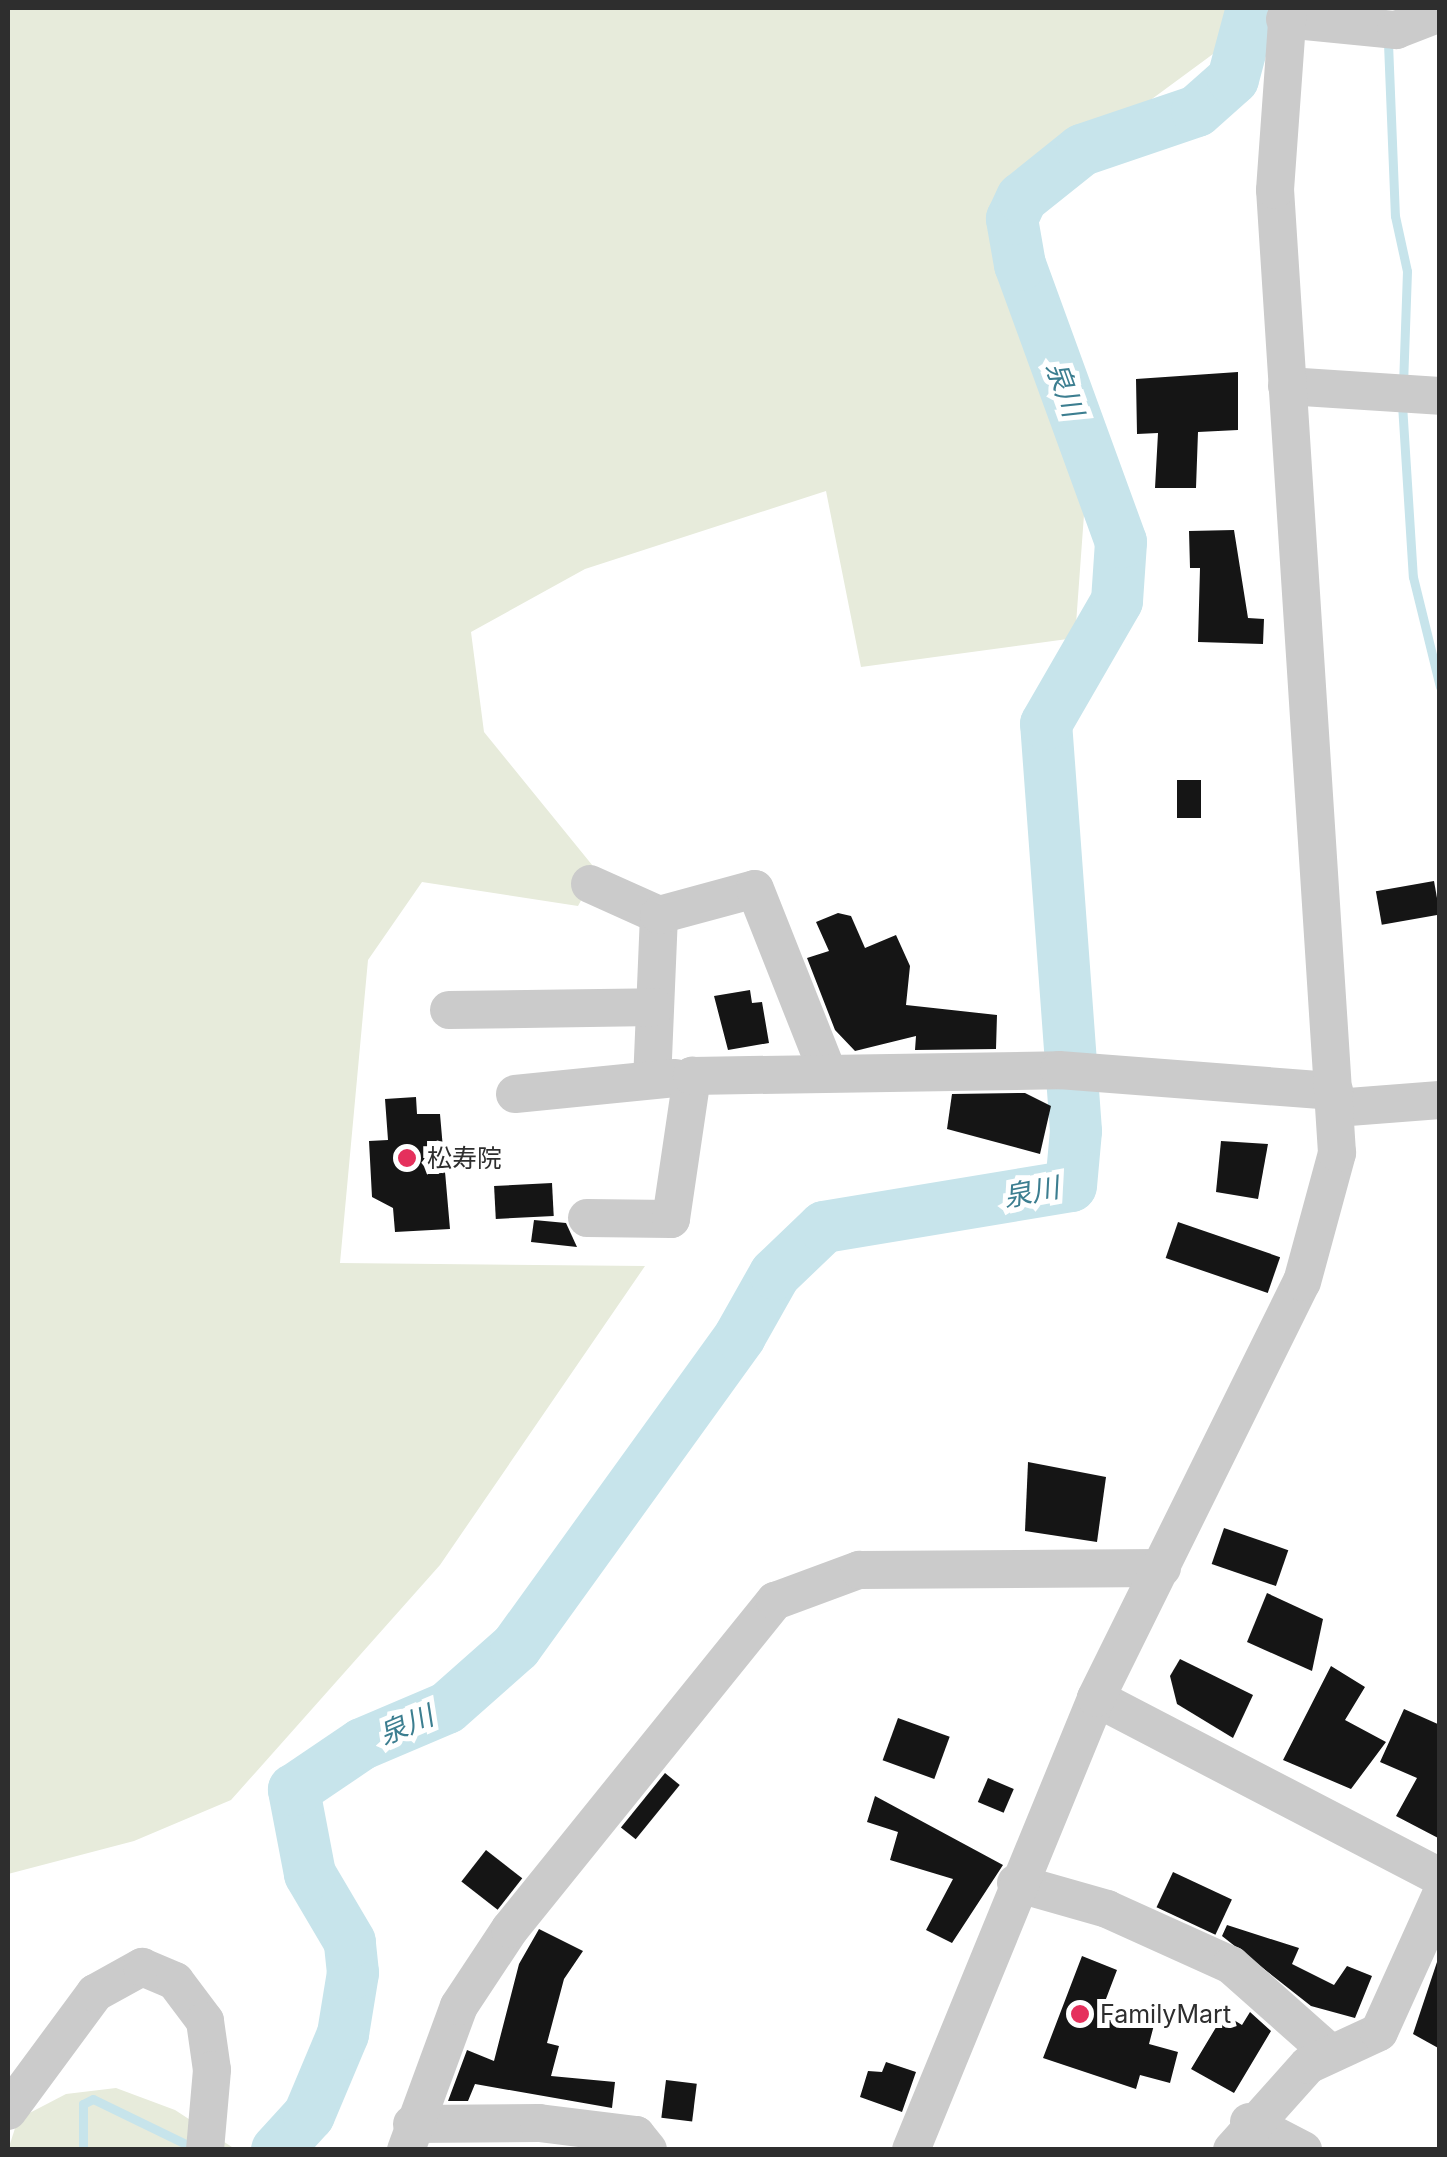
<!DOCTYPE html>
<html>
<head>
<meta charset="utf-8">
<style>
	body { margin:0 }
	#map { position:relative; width:1447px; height:2157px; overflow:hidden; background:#fff; font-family:Inter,"Noto Sans JP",sans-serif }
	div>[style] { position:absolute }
	.green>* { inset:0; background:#e7ebdb }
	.stream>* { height:9px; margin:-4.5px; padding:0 4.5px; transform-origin:4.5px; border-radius:4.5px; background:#c7e4eb }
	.river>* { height:52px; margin:-26px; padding:0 26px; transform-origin:26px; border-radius:26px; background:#c7e4eb }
	.building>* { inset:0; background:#151515; transform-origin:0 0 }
	.minor>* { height:38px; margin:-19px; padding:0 19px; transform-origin:19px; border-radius:19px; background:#cbcbcb }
	.dots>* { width:28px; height:28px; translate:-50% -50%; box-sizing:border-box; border:5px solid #fff; border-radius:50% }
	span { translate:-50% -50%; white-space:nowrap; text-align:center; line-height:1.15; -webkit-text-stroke:10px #fff; paint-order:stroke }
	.poi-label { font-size:25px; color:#2e2e2e }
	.left { translate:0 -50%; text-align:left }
	.water-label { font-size:28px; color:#3c7e90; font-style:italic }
	.frame { position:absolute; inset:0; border:10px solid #2e2e2e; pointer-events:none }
</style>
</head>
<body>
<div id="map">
	<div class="green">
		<div style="clip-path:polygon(8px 8px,1248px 8px,1247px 29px,1005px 207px,1085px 501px,1075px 638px,861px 667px,826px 491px,585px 569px,471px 632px,484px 732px,597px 871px,578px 906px,422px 882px,368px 960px,340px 1263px,645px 1266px,440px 1565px,231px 1800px,134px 1841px,8px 1874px)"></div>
		<div style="clip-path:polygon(116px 2088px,175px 2110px,235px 2149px,8px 2150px,18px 2119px,66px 2094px)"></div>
	</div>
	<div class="stream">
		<div style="left:1245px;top:37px;width:33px;rotate:2deg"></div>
		<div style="left:1388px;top:43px;width:173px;rotate:87.7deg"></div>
		<div style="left:1395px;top:216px;width:56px;rotate:77.7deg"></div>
		<div style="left:1407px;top:271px;width:113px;rotate:92deg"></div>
		<div style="left:1402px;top:404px;width:173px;rotate:86.4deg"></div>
		<div style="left:1413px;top:577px;width:113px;rotate:76.2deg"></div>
		<div style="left:83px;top:2150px;width:46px;rotate:-90deg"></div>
		<div style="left:83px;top:2104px;width:11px;rotate:-27deg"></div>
		<div style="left:93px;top:2099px;width:114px;rotate:25.9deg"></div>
	</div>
	<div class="river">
		<div style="left:277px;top:2150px;width:47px;rotate:-47.6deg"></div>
		<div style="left:309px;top:2115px;width:88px;rotate:-67.2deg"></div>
		<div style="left:343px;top:2034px;width:62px;rotate:-80.7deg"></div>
		<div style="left:353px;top:1973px;width:31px;rotate:-96deg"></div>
		<div style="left:350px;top:1942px;width:79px;rotate:-120.5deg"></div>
		<div style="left:310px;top:1874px;width:86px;rotate:-100.8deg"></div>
		<div style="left:294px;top:1790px;width:82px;rotate:-34.1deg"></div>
		<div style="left:362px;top:1744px;width:92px;rotate:-23deg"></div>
		<div style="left:447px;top:1708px;width:92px;rotate:-41.5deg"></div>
		<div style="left:516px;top:1647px;width:383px;rotate:-54.2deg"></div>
		<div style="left:740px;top:1336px;width:71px;rotate:-60.6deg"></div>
		<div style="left:775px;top:1274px;width:68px;rotate:-43.8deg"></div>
		<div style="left:824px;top:1227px;width:250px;rotate:-9.4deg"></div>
		<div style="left:1071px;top:1186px;width:55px;rotate:-84.8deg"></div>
		<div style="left:1076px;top:1131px;width:408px;rotate:-94.2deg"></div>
		<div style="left:1046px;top:724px;width:142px;rotate:-60deg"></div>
		<div style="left:1117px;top:601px;width:59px;rotate:-86.1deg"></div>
		<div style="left:1121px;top:542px;width:295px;rotate:-110deg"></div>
		<div style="left:1020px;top:265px;width:47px;rotate:-99.9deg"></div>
		<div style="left:1012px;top:219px;width:23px;rotate:-65deg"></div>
		<div style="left:1022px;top:198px;width:77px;rotate:-38.7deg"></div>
		<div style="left:1082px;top:150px;width:121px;rotate:-18.7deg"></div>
		<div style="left:1197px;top:111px;width:48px;rotate:-41.6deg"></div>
		<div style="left:1233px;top:79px;width:73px;rotate:-75deg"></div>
	</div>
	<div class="building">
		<div style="clip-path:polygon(1238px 372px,1238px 430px,1198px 432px,1196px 488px,1155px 488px,1158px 433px,1137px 434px,1136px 379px)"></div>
		<div style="clip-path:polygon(1234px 530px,1248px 618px,1264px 619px,1263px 644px,1198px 642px,1200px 568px,1190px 568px,1189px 531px)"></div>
		<div style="left:1177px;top:780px;width:24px;height:38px"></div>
		<div style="left:1434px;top:881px;width:34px;height:59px;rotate:80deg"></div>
		<div style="clip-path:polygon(838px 913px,851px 916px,865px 948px,896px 935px,910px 966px,906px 1005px,997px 1015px,996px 1049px,915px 1050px,916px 1036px,855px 1051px,835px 1030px,807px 958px,829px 951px,816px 922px)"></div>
		<div style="clip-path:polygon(750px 990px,752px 1003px,762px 1002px,769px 1043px,728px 1050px,714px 996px)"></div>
		<div style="clip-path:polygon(1025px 1093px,1051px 1106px,1040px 1154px,947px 1129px,952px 1094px)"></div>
		<div style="clip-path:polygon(416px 1097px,417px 1114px,440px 1114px,450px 1229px,395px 1232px,393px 1208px,372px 1197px,369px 1141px,388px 1140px,385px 1099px)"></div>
		<div style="clip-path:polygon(1221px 1141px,1268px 1144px,1258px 1199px,1216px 1192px)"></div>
		<div style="left:552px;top:1183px;width:33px;height:58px;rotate:87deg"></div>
		<div style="clip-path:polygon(534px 1220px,566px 1223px,577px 1247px,531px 1242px)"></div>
		<div style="left:1178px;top:1222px;width:108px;height:38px;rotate:19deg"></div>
		<div style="clip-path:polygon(1028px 1462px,1106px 1477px,1097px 1542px,1025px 1531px)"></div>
		<div style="left:1224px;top:1528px;width:68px;height:38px;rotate:19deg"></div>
		<div style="clip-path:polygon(1267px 1593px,1323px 1619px,1312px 1671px,1247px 1642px)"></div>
		<div style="clip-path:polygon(1180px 1659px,1253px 1695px,1233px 1738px,1177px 1704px,1170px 1676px)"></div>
		<div style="clip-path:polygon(1331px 1666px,1365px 1687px,1345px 1720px,1386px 1742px,1351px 1789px,1283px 1760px)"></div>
		<div style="clip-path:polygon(1404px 1709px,1440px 1725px,1440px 1839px,1396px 1816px,1417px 1778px,1380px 1762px)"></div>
		<div style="left:898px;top:1718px;width:55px;height:45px;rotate:20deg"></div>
		<div style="left:665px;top:1773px;width:19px;height:70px;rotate:39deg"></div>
		<div style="left:988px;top:1778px;width:28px;height:26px;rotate:23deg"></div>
		<div style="clip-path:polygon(875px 1796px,1003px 1865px,952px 1943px,926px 1930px,953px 1879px,890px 1860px,898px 1832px,867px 1822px)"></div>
		<div style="left:486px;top:1850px;width:46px;height:40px;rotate:38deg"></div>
		<div style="left:1173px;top:1872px;width:65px;height:39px;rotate:25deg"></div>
		<div style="clip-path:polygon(1227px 1925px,1299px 1948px,1292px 1964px,1334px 1985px,1347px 1966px,1372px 1976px,1355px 2018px,1311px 2006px,1222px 1936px)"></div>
		<div style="clip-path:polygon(539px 1929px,583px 1951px,564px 1979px,547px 2043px,559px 2046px,551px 2076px,615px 2082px,612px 2108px,475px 2084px,468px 2101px,448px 2101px,467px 2050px,494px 2061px,519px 1964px)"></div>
		<div style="clip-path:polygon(1440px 1953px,1440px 2049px,1413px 2034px)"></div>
		<div style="clip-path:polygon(1082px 1956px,1117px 1970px,1101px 2012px,1154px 2025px,1149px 2044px,1178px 2052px,1170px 2083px,1140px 2075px,1136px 2089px,1043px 2058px)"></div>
		<div style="clip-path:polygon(1250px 2012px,1271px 2031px,1234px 2093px,1191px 2069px,1224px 2014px,1242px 2025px)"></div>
		<div style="clip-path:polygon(886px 2062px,916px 2072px,902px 2112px,860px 2097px,868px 2071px,882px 2072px)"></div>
		<div style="left:666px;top:2080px;width:31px;height:38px;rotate:7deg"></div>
	</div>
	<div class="minor">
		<div style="left:1285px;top:19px;width:112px;rotate:5.7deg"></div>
		<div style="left:1396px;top:30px;width:47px;rotate:-21.1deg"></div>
		<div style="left:1287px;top:386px;width:153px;rotate:3.7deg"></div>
		<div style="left:590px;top:884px;width:76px;rotate:24.2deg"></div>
		<div style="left:659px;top:915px;width:165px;rotate:92.4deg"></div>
		<div style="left:659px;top:915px;width:99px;rotate:-15.2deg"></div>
		<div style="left:755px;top:889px;width:198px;rotate:68.4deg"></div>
		<div style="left:449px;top:1010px;width:206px;rotate:-0.8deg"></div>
		<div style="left:515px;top:1094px;width:161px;rotate:-5.7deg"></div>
		<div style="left:1336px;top:1108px;width:104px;rotate:-4.4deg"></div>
		<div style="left:587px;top:1218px;width:84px;rotate:0.7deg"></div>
		<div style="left:671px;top:1219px;width:145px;rotate:-81.6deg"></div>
		<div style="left:692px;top:1076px;width:367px;rotate:-0.9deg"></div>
		<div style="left:1059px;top:1070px;width:276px;rotate:4.4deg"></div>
		<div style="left:1096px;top:1698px;width:388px;rotate:27.5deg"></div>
		<div style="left:1016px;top:1883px;width:95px;rotate:15.9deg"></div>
		<div style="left:1107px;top:1909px;width:136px;rotate:24.3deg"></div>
		<div style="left:1231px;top:1965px;width:132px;rotate:41.6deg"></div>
		<div style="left:8px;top:2111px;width:147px;rotate:-53.6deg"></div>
		<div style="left:95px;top:1993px;width:54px;rotate:-29deg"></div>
		<div style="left:142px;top:1967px;width:36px;rotate:23deg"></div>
		<div style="left:175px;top:1981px;width:50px;rotate:53.1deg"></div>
		<div style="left:205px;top:2021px;width:49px;rotate:81.9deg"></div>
		<div style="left:212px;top:2070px;width:80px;rotate:95deg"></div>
		<div style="left:1249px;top:2122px;width:61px;rotate:27.4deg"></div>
		<div style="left:412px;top:2124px;width:127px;rotate:-0.5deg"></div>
		<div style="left:539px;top:2123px;width:98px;rotate:7.1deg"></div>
		<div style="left:636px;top:2135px;width:19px;rotate:51deg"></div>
		<div style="left:406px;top:2150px;width:153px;rotate:-69.8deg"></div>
		<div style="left:459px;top:2006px;width:92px;rotate:-56.5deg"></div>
		<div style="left:510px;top:1929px;width:422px;rotate:-51.1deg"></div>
		<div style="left:775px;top:1601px;width:90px;rotate:-20.3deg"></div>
		<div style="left:859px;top:1570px;width:303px;rotate:-0.4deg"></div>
		<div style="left:911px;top:2150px;width:488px;rotate:-67.7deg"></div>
		<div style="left:1096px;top:1698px;width:464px;rotate:-63.7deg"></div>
		<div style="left:1302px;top:1282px;width:134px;rotate:-74.8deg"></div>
		<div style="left:1337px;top:1153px;width:965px;rotate:-93.68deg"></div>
		<div style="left:1275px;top:190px;width:182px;rotate:-85.9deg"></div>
		<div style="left:1232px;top:2150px;width:114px;rotate:-48.2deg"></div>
		<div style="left:1308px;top:2065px;width:78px;rotate:-24.9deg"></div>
		<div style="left:1379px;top:2032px;width:148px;rotate:-65.7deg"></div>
	</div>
	<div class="dots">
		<div style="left:407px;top:1158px;background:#e5305c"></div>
		<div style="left:1080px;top:2014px;background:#e5305c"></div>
	</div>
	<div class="poi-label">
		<span class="left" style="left:427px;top:1158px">松寿院</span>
		<span class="left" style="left:1100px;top:2014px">FamilyMart</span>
	</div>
	<div class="water-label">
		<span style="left:1065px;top:389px;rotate:70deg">泉川</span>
		<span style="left:1031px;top:1192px;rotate:-11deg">泉川</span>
		<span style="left:406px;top:1725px;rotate:-23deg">泉川</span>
	</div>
	<div class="frame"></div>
</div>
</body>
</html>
